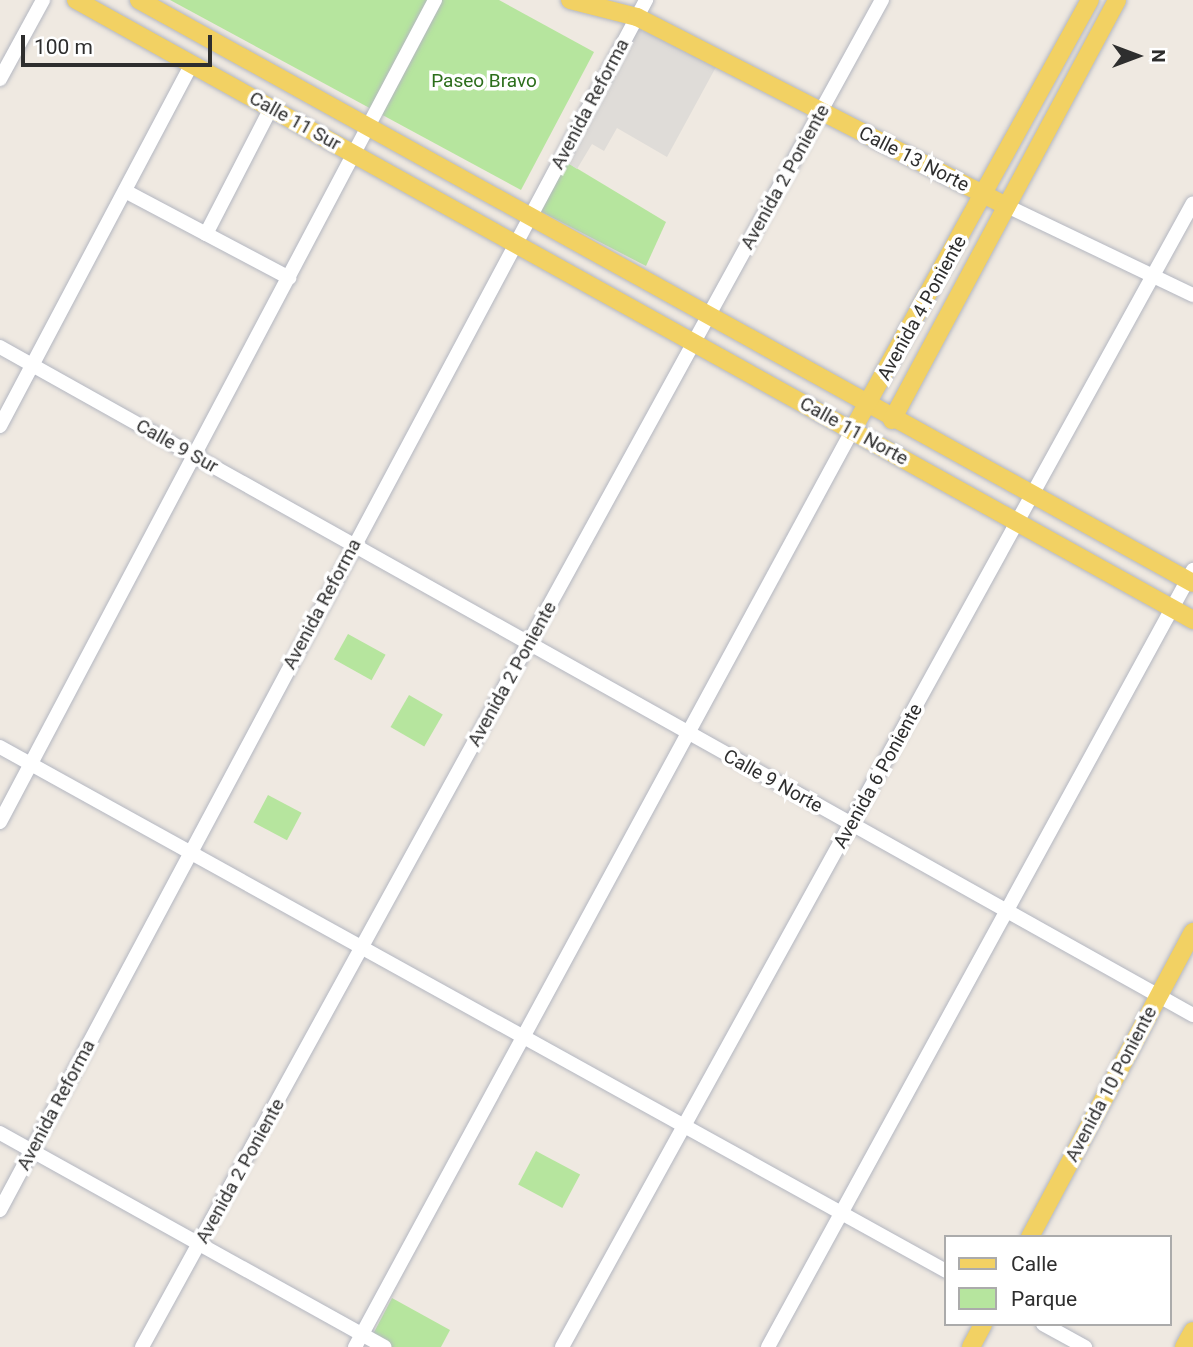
<!DOCTYPE html>
<html>
<head>
<meta charset="utf-8">
<style>
	body { margin:0 }
	#map { position:relative; width:1193px; height:1347px; overflow:hidden; background:#efe9e1; font-family:Roboto,sans-serif }
	div>[style] { position:absolute }
	.green>* { inset:0; background:#b6e59e; transform-origin:0 0 }
	.plaza>* { inset:0; background:#dfdcd8 }
	.roads { filter:drop-shadow(0 0 2px #b4b7c1) drop-shadow(0 0 2px #b4b7c1) }
	.minor>* { height:14px; margin:-7px; padding:0 7px; transform-origin:7px; border-radius:7px; background:#fff }
	.major>* { height:18px; margin:-9px; padding:0 9px; transform-origin:9px; border-radius:9px; background:#f2d163 }
	span { translate:-50% -50%; white-space:nowrap; text-align:center; line-height:1.15; -webkit-text-stroke:7px #fff; paint-order:stroke }
	.park-label { font-size:19px; color:#2c6e1b }
	.street-label { font-size:19px; color:#2e2e2e }
	.legend { position:absolute; left:944px; top:1235px; width:228px; height:91px; box-sizing:border-box; background:#fff; border:2px solid #ababab; margin:0; padding:9px 12px; list-style:none; font-size:21px; color:#2e2e2e }
	.legend li { display:flex; align-items:center; gap:14px; height:35px }
	.legend b { width:35px; border:2px solid #ababab }
	.north { position:absolute; left:1102px; top:21px; width:70px; height:70px; -webkit-text-stroke:5px #fff; paint-order:stroke; rotate:90deg; font-size:19px; font-weight:700; line-height:28px; text-align:center; color:#2e2e2e }
	.north::after { content:''; display:block; margin:auto; width:24px; height:32px; background:#2e2e2e; clip-path:polygon(50% 0,100% 100%,50% 72%,0 100%) }
	.scale { position:absolute; left:21px; top:35px; width:191px; height:32px; box-sizing:border-box; border:4px solid #2e2e2e; border-top:0; padding-left:9px; font-size:21px; line-height:24px; white-space:nowrap; color:#2e2e2e; -webkit-text-stroke:5px #fff; paint-order:stroke }
</style>
</head>
<body>
<div id="map">
	<div class="green">
		<div style="clip-path:polygon(170px 0,499px 0,594px 52px,521px 190px)"></div>
		<div style="clip-path:polygon(563px 160px,666px 222px,646px 266px,536px 209px)"></div>
		<div style="left:348px;top:634px;width:43px;height:29px;rotate:29deg"></div>
		<div style="left:409px;top:695px;width:39px;height:37px;rotate:30deg"></div>
		<div style="left:268px;top:795px;width:38px;height:31px;rotate:28deg"></div>
		<div style="left:536px;top:1151px;width:50px;height:38px;rotate:28deg"></div>
		<div style="clip-path:polygon(392px 1298px,450px 1330px,441px 1347px,389px 1347px,371px 1338px)"></div>
	</div>
	<div class="plaza">
		<div style="clip-path:polygon(637px 24px,716px 67px,667px 157px,617px 128px,604px 151px,592px 144px,577px 169px,563px 160px)"></div>
	</div>
	<div class="roads">
		<div class="minor">
			<div style="left:0;top:79px;width:90px;rotate:-61.4deg"></div>
			<div style="left:125px;top:191px;width:186px;rotate:27.9deg"></div>
			<div style="left:1007px;top:206px;width:206px;rotate:25.6deg"></div>
			<div style="left:206px;top:234px;width:142px;rotate:-62.7deg"></div>
			<div style="left:0;top:347px;width:1367px;rotate:29.25deg"></div>
			<div style="left:0;top:426px;width:410px;rotate:-62.1deg"></div>
			<div style="left:0;top:747px;width:1081px;rotate:28.98deg"></div>
			<div style="left:0;top:822px;width:930px;rotate:-62.11deg"></div>
			<div style="left:0;top:1133px;width:440px;rotate:29.1deg"></div>
			<div style="left:0;top:1210px;width:1372px;rotate:-61.9deg"></div>
			<div style="left:1043px;top:1324px;width:48px;rotate:28.7deg"></div>
			<div style="left:142px;top:1347px;width:1537px;rotate:-61.22deg"></div>
			<div style="left:355px;top:1347px;width:1042px;rotate:-61.52deg"></div>
			<div style="left:562px;top:1347px;width:1306px;rotate:-61.12deg"></div>
			<div style="left:768px;top:1347px;width:886px;rotate:-61.32deg"></div>
		</div>
		<div class="major">
			<div style="left:76px;top:0;width:1278px;rotate:29.03deg"></div>
			<div style="left:139px;top:0;width:1204px;rotate:28.95deg"></div>
			<div style="left:570px;top:0;width:69px;rotate:14.2deg"></div>
			<div style="left:637px;top:17px;width:415px;rotate:27.1deg"></div>
			<div style="left:892px;top:420px;width:476px;rotate:-61.8deg"></div>
			<div style="left:852px;top:431px;width:492px;rotate:-61.1deg"></div>
			<div style="left:1030px;top:1237px;width:346px;rotate:-61.9deg"></div>
			<div style="left:971px;top:1347px;width:26px;rotate:-62deg"></div>
			<div style="left:1184px;top:1347px;width:18px;rotate:-61deg"></div>
		</div>
	</div>
	<div class="park-label">
		<span style="left:484px;top:81px">Paseo Bravo</span>
	</div>
	<div class="street-label">
		<span style="left:590px;top:104px;rotate:-62deg">Avenida Reforma</span>
		<span style="left:295px;top:121px;rotate:29deg">Calle 11 Sur</span>
		<span style="left:914px;top:159px;rotate:27deg">Calle 13 Norte</span>
		<span style="left:785px;top:177px;rotate:-61deg">Avenida 2 Poniente</span>
		<span style="left:922px;top:308px;rotate:-61deg">Avenida 4 Poniente</span>
		<span style="left:854px;top:431px;rotate:29deg">Calle 11 Norte</span>
		<span style="left:177px;top:446px;rotate:29deg">Calle 9 Sur</span>
		<span style="left:322px;top:604px;rotate:-62deg">Avenida Reforma</span>
		<span style="left:512px;top:674px;rotate:-61deg">Avenida 2 Poniente</span>
		<span style="left:878px;top:776px;rotate:-61deg">Avenida 6 Poniente</span>
		<span style="left:773px;top:781px;rotate:29deg">Calle 9 Norte</span>
		<span style="left:1111px;top:1084px;rotate:-62deg">Avenida 10 Poniente</span>
		<span style="left:56px;top:1105px;rotate:-62deg">Avenida Reforma</span>
		<span style="left:240px;top:1171px;rotate:-61deg">Avenida 2 Poniente</span>
	</div>
	<ul class="legend">
	<li><b style="height:9px;background:#f2d163"></b>Calle</li>
	<li><b style="height:19px;background:#b6e59e"></b>Parque</li>
	</ul>
	<div class="north">N</div>
	<div class="scale">100 m</div>
</div>
</body>
</html>
